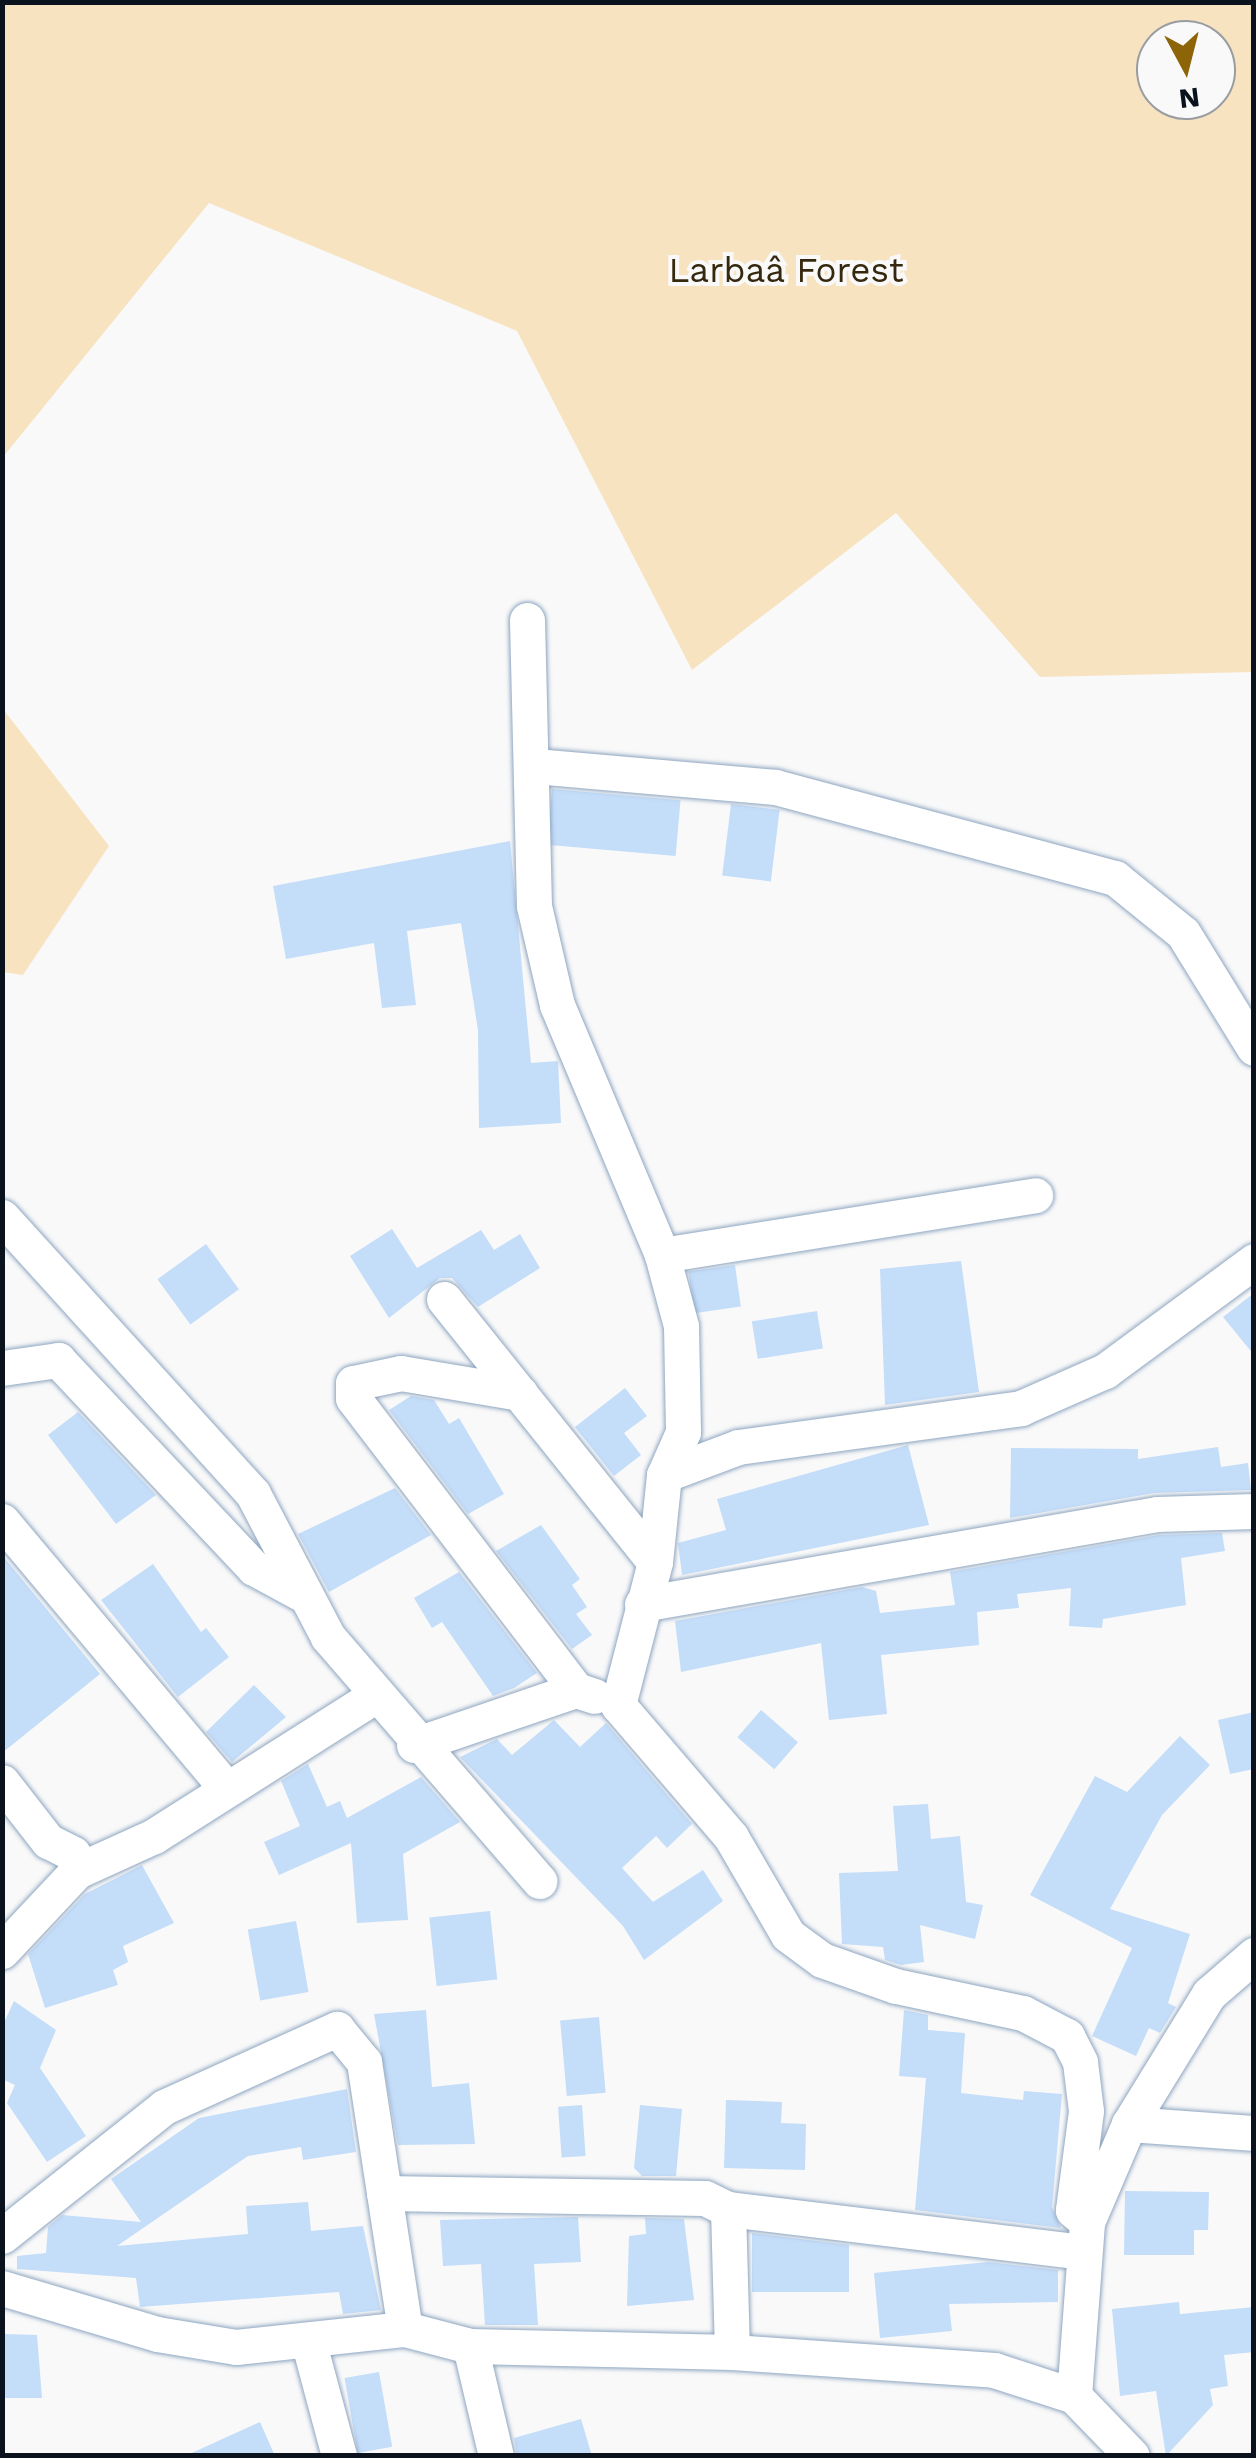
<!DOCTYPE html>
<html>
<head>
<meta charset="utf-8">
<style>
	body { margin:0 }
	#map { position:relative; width:1256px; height:2458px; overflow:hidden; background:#f9f9f9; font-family:"Work Sans",sans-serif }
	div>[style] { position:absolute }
	.green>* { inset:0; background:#f8e3c1 }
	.building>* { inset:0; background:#c4ddf9; transform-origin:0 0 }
	.roads { filter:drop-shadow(0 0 2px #8ea6c1) drop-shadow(0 0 2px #8ea6c1) }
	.minor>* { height:35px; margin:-17.5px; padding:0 17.5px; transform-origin:17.5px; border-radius:17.5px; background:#fff }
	span { translate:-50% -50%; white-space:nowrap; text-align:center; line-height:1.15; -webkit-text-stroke:8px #f9f9f9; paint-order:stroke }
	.park-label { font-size:35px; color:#36280e }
	.frame { position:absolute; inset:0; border:5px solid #0a131d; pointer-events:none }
	.north { position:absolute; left:1136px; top:20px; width:100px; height:100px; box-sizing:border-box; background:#f9f9f9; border:2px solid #999da1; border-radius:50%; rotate:173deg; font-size:28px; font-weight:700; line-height:40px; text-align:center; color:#0a131d }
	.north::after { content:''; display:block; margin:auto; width:35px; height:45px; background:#8d6407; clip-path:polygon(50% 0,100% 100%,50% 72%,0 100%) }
</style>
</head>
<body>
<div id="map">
	<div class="green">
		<div style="clip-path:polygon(evenodd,3px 2px,1253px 3px,1253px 672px,1040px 677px,896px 513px,692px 670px,517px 331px,209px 203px,3px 457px,3px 2px,1156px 40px,1216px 40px,1216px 100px,1156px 100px,1156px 40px)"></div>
		<div style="clip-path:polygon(3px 709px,109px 846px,23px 975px,3px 972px)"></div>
	</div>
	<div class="building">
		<div style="left:552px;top:789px;width:129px;height:56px;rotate:5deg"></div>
		<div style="left:731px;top:804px;width:49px;height:72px;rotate:7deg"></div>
		<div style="clip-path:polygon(510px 841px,531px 1063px,558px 1061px,561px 1123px,479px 1128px,478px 1030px,461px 923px,407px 931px,416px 1005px,382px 1008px,374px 943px,286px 959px,273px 886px)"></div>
		<div style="clip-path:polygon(392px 1229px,417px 1268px,481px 1230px,494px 1250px,520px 1234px,540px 1268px,478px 1307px,452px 1278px,440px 1278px,389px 1318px,350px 1256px)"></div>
		<div style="left:206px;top:1244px;width:56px;height:60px;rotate:54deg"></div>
		<div style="clip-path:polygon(961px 1261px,979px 1392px,885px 1405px,880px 1269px)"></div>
		<div style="left:735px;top:1265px;width:42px;height:47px;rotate:82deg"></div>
		<div style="clip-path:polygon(1254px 1293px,1254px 1355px,1223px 1317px)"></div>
		<div style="left:817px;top:1311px;width:38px;height:66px;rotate:81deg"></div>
		<div style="clip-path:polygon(625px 1388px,647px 1416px,624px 1433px,641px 1455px,614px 1476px,575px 1427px)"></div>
		<div style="clip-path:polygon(411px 1396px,434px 1400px,449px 1424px,459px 1418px,504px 1494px,468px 1514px,389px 1410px)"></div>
		<div style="clip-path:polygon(78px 1412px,156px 1495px,116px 1524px,48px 1435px)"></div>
		<div style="clip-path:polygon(908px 1445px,929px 1525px,682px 1575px,678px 1543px,726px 1530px,717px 1499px)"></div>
		<div style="clip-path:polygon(1218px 1447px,1221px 1467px,1248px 1463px,1251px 1490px,1154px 1493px,1010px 1518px,1011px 1448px,1138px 1449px,1138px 1459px)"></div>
		<div style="clip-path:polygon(395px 1488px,431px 1535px,329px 1592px,298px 1534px)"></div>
		<div style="clip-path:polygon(541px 1525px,580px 1579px,572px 1585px,587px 1607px,576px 1614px,592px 1635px,572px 1649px,496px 1551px)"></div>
		<div style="clip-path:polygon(1222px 1533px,1225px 1551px,1181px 1558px,1186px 1605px,1103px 1619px,1102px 1628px,1069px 1626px,1071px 1588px,1017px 1594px,1019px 1608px,977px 1612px,979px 1645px,881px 1655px,887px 1714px,829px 1720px,821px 1643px,681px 1672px,675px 1621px,862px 1587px,876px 1591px,880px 1613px,955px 1605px,950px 1572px,1159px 1535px)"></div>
		<div style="clip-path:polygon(2px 1555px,100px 1674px,2px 1753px)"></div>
		<div style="clip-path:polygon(153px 1564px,201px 1632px,206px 1628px,229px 1657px,178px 1697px,101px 1600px)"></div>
		<div style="clip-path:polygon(459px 1572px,537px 1673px,514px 1688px,493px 1696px,442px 1622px,432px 1628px,414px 1598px)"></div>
		<div style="clip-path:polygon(254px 1685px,286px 1717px,232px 1762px,206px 1732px)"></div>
		<div style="left:761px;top:1710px;width:49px;height:36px;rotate:41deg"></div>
		<div style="clip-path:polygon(1254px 1712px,1254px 1769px,1230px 1774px,1218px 1720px)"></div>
		<div style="clip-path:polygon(554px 1720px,580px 1747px,606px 1723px,692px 1824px,667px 1848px,656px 1836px,622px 1868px,653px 1902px,703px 1870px,723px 1901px,644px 1960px,623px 1926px,460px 1757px,497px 1739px,512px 1755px)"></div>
		<div style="clip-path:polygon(1180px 1736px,1210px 1765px,1162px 1815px,1110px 1909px,1190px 1934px,1168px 2003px,1176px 2007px,1160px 2033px,1149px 2028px,1136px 2056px,1092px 2036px,1132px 1948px,1030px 1895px,1095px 1776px,1127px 1792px)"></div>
		<div style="clip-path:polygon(308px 1764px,327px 1807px,340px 1801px,347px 1818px,421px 1777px,460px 1822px,403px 1854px,408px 1920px,357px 1923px,351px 1843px,279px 1875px,264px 1842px,300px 1826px,281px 1781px)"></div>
		<div style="clip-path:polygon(928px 1804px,931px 1839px,960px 1836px,966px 1902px,983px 1905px,975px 1939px,920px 1925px,924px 1962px,901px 1965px,885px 1960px,883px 1947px,842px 1944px,839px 1873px,898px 1871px,893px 1806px)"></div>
		<div style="clip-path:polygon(142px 1865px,174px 1923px,123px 1946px,128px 1962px,113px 1970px,118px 1985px,45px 2008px,28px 1954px,85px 1894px)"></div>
		<div style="left:490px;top:1911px;width:69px;height:61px;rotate:84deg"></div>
		<div style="left:296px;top:1921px;width:72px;height:49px;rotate:80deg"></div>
		<div style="clip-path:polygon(14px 2001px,56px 2030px,40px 2068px,86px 2136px,47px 2162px,7px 2103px,15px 2085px,2px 2079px,2px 2027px)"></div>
		<div style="clip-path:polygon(426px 2010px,432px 2087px,469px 2083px,475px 2144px,398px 2145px,374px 2014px)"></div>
		<div style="clip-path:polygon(904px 2010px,928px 2015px,928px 2030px,965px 2033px,961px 2093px,1023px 2100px,1024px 2091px,1062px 2094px,1052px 2207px,1061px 2228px,915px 2210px,926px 2078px,899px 2076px)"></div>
		<div style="left:599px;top:2017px;width:76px;height:39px;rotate:85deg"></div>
		<div style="clip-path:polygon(347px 2089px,356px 2152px,303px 2160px,301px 2147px,248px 2156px,117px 2246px,248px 2234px,246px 2206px,308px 2202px,311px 2231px,363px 2226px,381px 2310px,343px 2314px,339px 2292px,140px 2307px,136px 2278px,17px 2269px,17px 2256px,46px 2253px,48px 2227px,62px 2215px,141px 2222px,111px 2179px,199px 2118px)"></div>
		<div style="clip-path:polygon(726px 2100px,782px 2102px,781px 2123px,806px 2124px,805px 2170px,724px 2168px)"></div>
		<div style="left:582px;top:2105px;width:51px;height:24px;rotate:86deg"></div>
		<div style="clip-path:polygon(640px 2105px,682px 2109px,676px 2176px,642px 2176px,634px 2168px)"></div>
		<div style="clip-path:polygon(1125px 2191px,1209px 2192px,1208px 2230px,1194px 2230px,1194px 2255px,1124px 2255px)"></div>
		<div style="clip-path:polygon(578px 2217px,581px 2262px,534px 2264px,538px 2325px,485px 2325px,481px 2264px,443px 2266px,440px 2220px)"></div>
		<div style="clip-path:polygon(645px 2218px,684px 2219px,694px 2300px,627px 2306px,629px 2236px,646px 2234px)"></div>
		<div style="clip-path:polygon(752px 2233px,849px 2245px,849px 2292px,752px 2292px)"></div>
		<div style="clip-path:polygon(988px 2262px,1058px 2270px,1058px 2302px,949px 2304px,952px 2331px,880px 2338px,874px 2273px)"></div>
		<div style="clip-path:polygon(1179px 2302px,1180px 2314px,1254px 2307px,1254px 2352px,1224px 2355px,1228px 2386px,1210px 2389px,1213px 2405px,1166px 2456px,1156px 2391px,1120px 2396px,1112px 2309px)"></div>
		<div style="clip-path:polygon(2px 2334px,37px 2335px,42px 2398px,2px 2398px)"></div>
		<div style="left:379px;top:2372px;width:76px;height:35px;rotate:80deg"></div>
		<div style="clip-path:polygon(581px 2419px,592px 2456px,517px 2456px,514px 2438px)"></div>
		<div style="clip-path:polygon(260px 2422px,275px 2456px,185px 2456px)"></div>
	</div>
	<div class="roads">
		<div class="minor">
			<div style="left:527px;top:620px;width:286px;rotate:88.6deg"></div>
			<div style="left:534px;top:906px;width:102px;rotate:76.9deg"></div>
			<div style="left:557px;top:1005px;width:271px;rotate:67.2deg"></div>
			<div style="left:662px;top:1255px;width:73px;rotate:75deg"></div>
			<div style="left:681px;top:1326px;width:106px;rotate:88.9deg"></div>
			<div style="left:683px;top:1432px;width:47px;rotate:113.8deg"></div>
			<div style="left:664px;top:1475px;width:87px;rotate:95.9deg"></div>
			<div style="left:655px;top:1562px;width:148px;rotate:104.5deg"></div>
			<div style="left:618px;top:1705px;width:174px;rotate:49.4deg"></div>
			<div style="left:731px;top:1837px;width:113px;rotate:59.8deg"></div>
			<div style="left:788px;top:1935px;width:42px;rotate:36.3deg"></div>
			<div style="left:822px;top:1960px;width:78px;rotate:19.4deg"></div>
			<div style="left:896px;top:1986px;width:130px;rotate:12deg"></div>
			<div style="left:1023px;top:2013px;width:50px;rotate:27.6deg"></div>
			<div style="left:1067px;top:2036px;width:29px;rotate:63deg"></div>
			<div style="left:1080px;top:2062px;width:49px;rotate:83deg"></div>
			<div style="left:1086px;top:2111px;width:100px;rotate:97.5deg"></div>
			<div style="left:1073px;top:2210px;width:18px;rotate:41deg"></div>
			<div style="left:535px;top:766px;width:241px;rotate:5deg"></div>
			<div style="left:775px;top:787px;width:352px;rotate:15deg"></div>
			<div style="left:1115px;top:878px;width:87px;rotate:39deg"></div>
			<div style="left:1183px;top:933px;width:135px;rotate:58.3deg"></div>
			<div style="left:2px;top:1217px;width:374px;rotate:47.8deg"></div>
			<div style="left:253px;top:1494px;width:161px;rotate:62.3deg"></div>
			<div style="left:328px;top:1637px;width:323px;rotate:49.1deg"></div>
			<div style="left:662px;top:1255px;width:378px;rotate:-9.1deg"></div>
			<div style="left:444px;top:1299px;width:337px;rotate:51.3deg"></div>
			<div style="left:2px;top:1368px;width:57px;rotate:-8.1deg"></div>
			<div style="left:58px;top:1360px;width:286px;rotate:46.7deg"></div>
			<div style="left:254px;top:1568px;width:52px;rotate:28.5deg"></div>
			<div style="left:520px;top:1393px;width:121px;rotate:-170.5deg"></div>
			<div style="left:401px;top:1373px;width:49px;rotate:168.2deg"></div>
			<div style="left:353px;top:1383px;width:15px;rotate:90deg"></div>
			<div style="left:353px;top:1398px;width:367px;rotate:52.6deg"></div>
			<div style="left:664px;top:1475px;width:79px;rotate:-20.7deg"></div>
			<div style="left:738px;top:1447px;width:286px;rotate:-7.8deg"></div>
			<div style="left:1021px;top:1408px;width:92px;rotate:-23.8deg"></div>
			<div style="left:1105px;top:1371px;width:185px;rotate:-36.4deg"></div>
			<div style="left:2px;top:1521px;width:347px;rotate:50deg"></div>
			<div style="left:642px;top:1604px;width:523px;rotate:-9.91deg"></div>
			<div style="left:1157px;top:1514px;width:97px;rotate:-1.8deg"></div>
			<div style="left:414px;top:1745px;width:171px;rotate:-18.8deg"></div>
			<div style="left:576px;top:1690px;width:19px;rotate:18deg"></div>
			<div style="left:2px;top:1782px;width:75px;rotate:52.1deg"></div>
			<div style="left:48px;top:1841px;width:28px;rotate:27deg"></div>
			<div style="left:73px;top:1854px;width:17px;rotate:77deg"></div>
			<div style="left:77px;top:1871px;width:110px;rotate:133.2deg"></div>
			<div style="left:77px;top:1871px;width:85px;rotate:-24.4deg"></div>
			<div style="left:154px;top:1836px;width:262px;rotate:-32.4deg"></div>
			<div style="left:1129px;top:2124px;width:125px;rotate:4.1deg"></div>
			<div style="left:384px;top:2193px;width:321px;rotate:0.9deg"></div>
			<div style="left:705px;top:2198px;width:25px;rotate:26deg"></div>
			<div style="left:728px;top:2209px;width:143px;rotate:88.4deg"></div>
			<div style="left:728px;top:2209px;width:358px;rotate:6.9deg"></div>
			<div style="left:2px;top:2236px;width:207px;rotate:-38.5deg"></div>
			<div style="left:164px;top:2107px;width:190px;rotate:-24.3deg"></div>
			<div style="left:337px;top:2029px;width:43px;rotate:50.7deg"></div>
			<div style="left:364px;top:2062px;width:270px;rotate:81.3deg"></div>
			<div style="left:2px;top:2288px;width:162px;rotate:16.5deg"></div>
			<div style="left:157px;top:2334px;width:80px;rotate:9.3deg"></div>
			<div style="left:236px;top:2347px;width:170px;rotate:-6.1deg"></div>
			<div style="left:405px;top:2329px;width:67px;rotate:14.7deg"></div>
			<div style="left:470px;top:2346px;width:262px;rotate:1.3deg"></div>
			<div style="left:732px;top:2352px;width:263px;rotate:3.9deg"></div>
			<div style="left:994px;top:2370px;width:84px;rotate:18deg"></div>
			<div style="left:1074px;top:2396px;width:83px;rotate:46deg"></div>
			<div style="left:308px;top:2340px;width:120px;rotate:75deg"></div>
			<div style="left:470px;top:2346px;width:113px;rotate:76.7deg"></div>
			<div style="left:1074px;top:2396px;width:174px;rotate:-85.7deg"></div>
			<div style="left:1087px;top:2222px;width:107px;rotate:-66.8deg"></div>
			<div style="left:1129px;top:2124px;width:153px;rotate:-58.4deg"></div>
			<div style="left:1209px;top:1994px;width:60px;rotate:-40.9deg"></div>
		</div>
	</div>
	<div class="park-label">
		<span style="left:786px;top:270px">Larbaâ Forest</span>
	</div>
	<div class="frame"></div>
	<div class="north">N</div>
</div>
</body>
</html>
